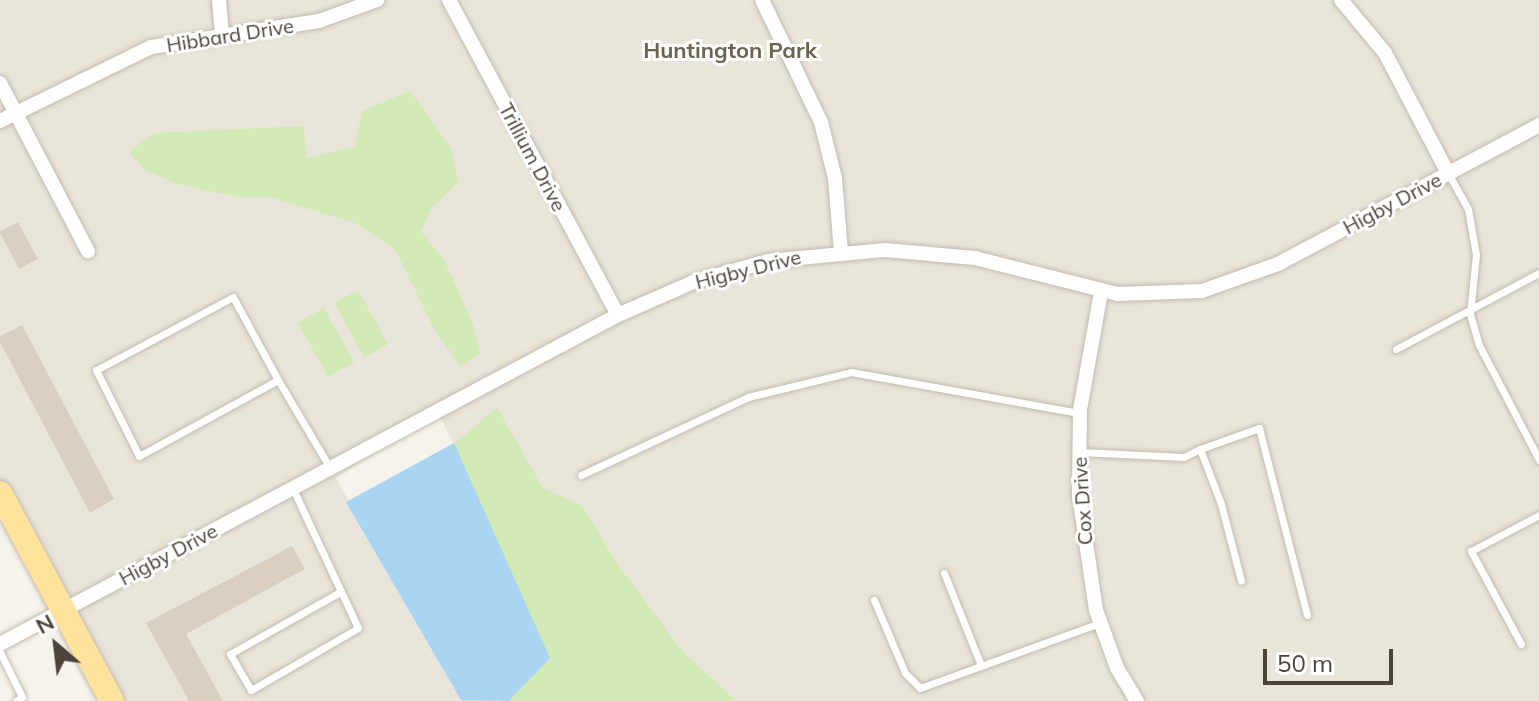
<!DOCTYPE html>
<html>
<head>
<meta charset="utf-8">
<style>
	body { margin:0 }
	#map { position:relative; width:1539px; height:701px; overflow:hidden; background:#f6f3ec; font-family:Mulish,sans-serif }
	div>[style] { position:absolute }
	.residential>* { inset:0; background:#eae5da }
	.green>* { inset:0; background:#d2eab5; transform-origin:0 0 }
	.water>* { inset:0; background:#a9d4f2 }
	.building>* { inset:0; background:#d8cfc1; transform-origin:0 0 }
	.roads { filter:drop-shadow(0 0 2px #c2bbae) drop-shadow(0 0 2px #c2bbae) }
	.lane>* { height:7px; margin:-3.5px; padding:0 3.5px; transform-origin:3.5px; border-radius:3.5px; background:#fff }
	.street>* { height:14px; margin:-7px; padding:0 7px; transform-origin:7px; border-radius:7px; background:#fff }
	.primary>* { height:24px; margin:-12px; padding:0 12px; transform-origin:12px; border-radius:12px; background:#ffe39c }
	span { translate:-50% -50%; white-space:nowrap; text-align:center; line-height:1.15; -webkit-text-stroke:6px #fff; paint-order:stroke }
	.street-label { font-size:20px; color:#4b4439 }
	.neighbourhood-label { font-size:22px; color:#6e6250; font-weight:700 }
	.north { position:absolute; left:16px; top:605px; width:80px; height:80px; -webkit-text-stroke:6px #fff; paint-order:stroke; rotate:332deg; font-size:22px; font-weight:700; line-height:32px; text-align:center; color:#4b4439 }
	.north::after { content:''; display:block; margin:auto; width:28px; height:36px; background:#4b4439; clip-path:polygon(50% 0,100% 100%,50% 72%,0 100%) }
	.scale { position:absolute; left:1263px; top:649px; width:130px; height:36px; box-sizing:border-box; border:4px solid #4b4439; border-top:0; padding-left:10px; font-size:24px; line-height:28px; white-space:nowrap; color:#4b4439; -webkit-text-stroke:6px #fff; paint-order:stroke }
</style>
</head>
<body>
<div id="map">
	<div class="residential">
		<div style="clip-path:polygon(0 0,1539px 0,1539px 701px,737px 701px,684px 653px,615px 560px,583px 506px,500px 535px,437px 411px,336px 478px,463px 701px,112px 701px,0 492px)"></div>
	</div>
	<div class="green">
		<div style="clip-path:polygon(410px 91px,451px 148px,458px 182px,432px 207px,421px 231px,445px 262px,474px 327px,480px 353px,460px 366px,433px 327px,395px 249px,355px 223px,270px 197px,237px 197px,178px 184px,145px 170px,129px 152px,154px 133px,304px 126px,306px 158px,355px 147px,362px 111px)"></div>
		<div style="left:358px;top:290px;width:62px;height:27px;rotate:61deg"></div>
		<div style="left:324px;top:308px;width:62px;height:30px;rotate:61deg"></div>
		<div style="clip-path:polygon(497px 407px,543px 488px,583px 506px,615px 560px,684px 653px,737px 701px,463px 701px,461px 700px,509px 701px,454px 444px)"></div>
	</div>
	<div class="water">
		<div style="clip-path:polygon(454px 443px,550px 658px,509px 701px,461px 700px,346px 502px)"></div>
	</div>
	<div class="building">
		<div style="left:18px;top:222px;width:42px;height:21px;rotate:62deg"></div>
		<div style="clip-path:polygon(22px 325px,114px 499px,90px 513px,0 342px,0 336px)"></div>
		<div style="clip-path:polygon(292px 546px,305px 569px,186px 634px,223px 701px,189px 701px,146px 623px)"></div>
	</div>
	<div class="roads">
		<div class="lane">
			<div style="left:1448px;top:173px;width:41px;rotate:60.9deg"></div>
			<div style="left:1468px;top:209px;width:47px;rotate:80.1deg"></div>
			<div style="left:1476px;top:255px;width:59px;rotate:95.8deg"></div>
			<div style="left:1470px;top:314px;width:32px;rotate:74deg"></div>
			<div style="left:1479px;top:345px;width:130px;rotate:62.4deg"></div>
			<div style="left:1396px;top:349px;width:162px;rotate:-28deg"></div>
			<div style="left:278px;top:380px;width:94px;rotate:-118.5deg"></div>
			<div style="left:233px;top:297px;width:155px;rotate:151.9deg"></div>
			<div style="left:96px;top:370px;width:96px;rotate:63.4deg"></div>
			<div style="left:139px;top:456px;width:158px;rotate:-28.7deg"></div>
			<div style="left:278px;top:380px;width:102px;rotate:59.4deg"></div>
			<div style="left:1200px;top:449px;width:63px;rotate:-19.6deg"></div>
			<div style="left:1259px;top:428px;width:193px;rotate:75.6deg"></div>
			<div style="left:1080px;top:452px;width:104px;rotate:2.8deg"></div>
			<div style="left:1184px;top:457px;width:18px;rotate:-27deg"></div>
			<div style="left:1200px;top:449px;width:59px;rotate:69.1deg"></div>
			<div style="left:1221px;top:504px;width:79px;rotate:75.3deg"></div>
			<div style="left:581px;top:475px;width:184px;rotate:-25deg"></div>
			<div style="left:748px;top:397px;width:106px;rotate:-13.6deg"></div>
			<div style="left:851px;top:372px;width:233px;rotate:10.2deg"></div>
			<div style="left:293px;top:489px;width:153px;rotate:64.9deg"></div>
			<div style="left:358px;top:628px;width:124px;rotate:149.9deg"></div>
			<div style="left:251px;top:690px;width:42px;rotate:-120.3deg"></div>
			<div style="left:230px;top:654px;width:126px;rotate:-29.4deg"></div>
			<div style="left:944px;top:573px;width:97px;rotate:68.2deg"></div>
			<div style="left:874px;top:600px;width:79px;rotate:67deg"></div>
			<div style="left:905px;top:673px;width:21px;rotate:45deg"></div>
			<div style="left:920px;top:688px;width:191px;rotate:-19.9deg"></div>
			<div style="left:1521px;top:644px;width:106px;rotate:-118.3deg"></div>
			<div style="left:1471px;top:551px;width:77px;rotate:-27.9deg"></div>
			<div style="left:0;top:652px;width:50px;rotate:63.9deg"></div>
			<div style="left:22px;top:697px;width:7px;rotate:146deg"></div>
		</div>
		<div class="street">
			<div style="left:219px;top:0;width:36px;rotate:85deg"></div>
			<div style="left:449px;top:0;width:357px;rotate:61.8deg"></div>
			<div style="left:762px;top:0;width:136px;rotate:64.2deg"></div>
			<div style="left:821px;top:122px;width:58px;rotate:76deg"></div>
			<div style="left:835px;top:178px;width:74px;rotate:85.4deg"></div>
			<div style="left:1341px;top:0;width:69px;rotate:50.3deg"></div>
			<div style="left:1385px;top:53px;width:136px;rotate:62.3deg"></div>
			<div style="left:0;top:83px;width:190px;rotate:62.4deg"></div>
			<div style="left:0;top:121px;width:168px;rotate:-26.1deg"></div>
			<div style="left:151px;top:47px;width:170px;rotate:-8.8deg"></div>
			<div style="left:319px;top:21px;width:62px;rotate:-19.9deg"></div>
			<div style="left:1101px;top:292px;width:120px;rotate:100.1deg"></div>
			<div style="left:1080px;top:410px;width:85px;rotate:90.7deg"></div>
			<div style="left:1079px;top:495px;width:116px;rotate:81.6deg"></div>
			<div style="left:1096px;top:610px;width:62px;rotate:70.1deg"></div>
			<div style="left:1117px;top:668px;width:39px;rotate:59deg"></div>
			<div style="left:0;top:644px;width:700px;rotate:-28.03deg"></div>
			<div style="left:618px;top:315px;width:82px;rotate:-23.7deg"></div>
			<div style="left:693px;top:282px;width:78px;rotate:-15.6deg"></div>
			<div style="left:768px;top:261px;width:118px;rotate:-5.4deg"></div>
			<div style="left:885px;top:250px;width:90px;rotate:5.1deg"></div>
			<div style="left:975px;top:258px;width:146px;rotate:14.2deg"></div>
			<div style="left:1117px;top:294px;width:85px;rotate:-2deg"></div>
			<div style="left:1202px;top:291px;width:81px;rotate:-19.6deg"></div>
			<div style="left:1278px;top:264px;width:296px;rotate:-28deg"></div>
		</div>
		<div class="primary">
			<div style="left:0;top:493px;width:236px;rotate:61.7deg"></div>
		</div>
	</div>
	<div class="street-label">
		<span style="left:230px;top:35px;rotate:-9deg">Hibbard Drive</span>
		<span style="left:533px;top:157px;rotate:62deg">Trillium Drive</span>
		<span style="left:1392px;top:203px;rotate:-28deg">Higby Drive</span>
		<span style="left:748px;top:269px;rotate:-14deg">Higby Drive</span>
		<span style="left:1082px;top:501px;rotate:-94deg">Cox Drive</span>
		<span style="left:168px;top:554px;rotate:-28deg">Higby Drive</span>
	</div>
	<div class="neighbourhood-label">
		<span style="left:730px;top:51px">Huntington Park</span>
	</div>
	<div class="north">N</div>
	<div class="scale">50 m</div>
</div>
</body>
</html>
